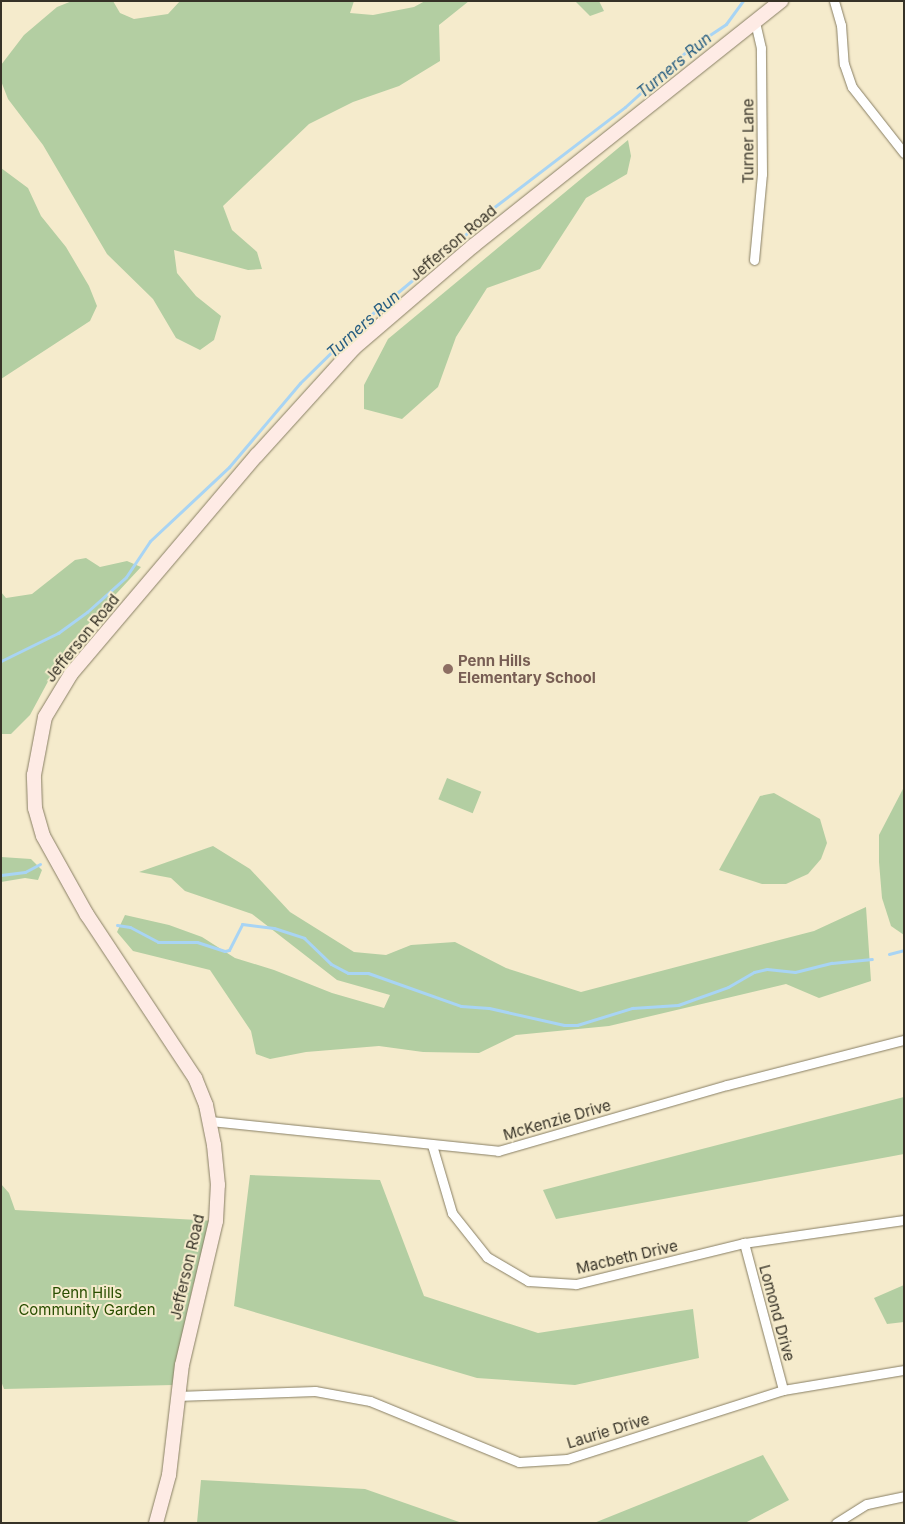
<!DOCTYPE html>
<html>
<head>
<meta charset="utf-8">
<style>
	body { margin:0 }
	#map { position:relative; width:905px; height:1524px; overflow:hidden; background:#f5ebcc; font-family:Inter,sans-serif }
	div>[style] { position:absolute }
	.green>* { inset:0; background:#b3cea2; transform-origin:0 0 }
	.stream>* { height:3px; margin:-1.5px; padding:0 1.5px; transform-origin:1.5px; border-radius:1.5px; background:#a8d4f4 }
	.roads { filter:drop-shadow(0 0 1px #887f64) drop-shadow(0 0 1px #887f64) }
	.street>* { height:9px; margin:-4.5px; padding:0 4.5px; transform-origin:4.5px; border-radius:4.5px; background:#fff }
	.secondary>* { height:14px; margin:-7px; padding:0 7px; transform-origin:7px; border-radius:7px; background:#feebe5 }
	.dots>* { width:14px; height:14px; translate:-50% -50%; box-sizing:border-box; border:2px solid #f5ebcc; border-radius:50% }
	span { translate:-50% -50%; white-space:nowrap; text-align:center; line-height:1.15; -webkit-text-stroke:4px #f5ebcc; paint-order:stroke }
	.street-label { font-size:15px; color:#363227 }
	.education-label { font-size:15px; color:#785e54; font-weight:700 }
	.left { translate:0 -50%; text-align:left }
	.park-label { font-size:15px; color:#294e00 }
	.water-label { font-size:16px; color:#255c80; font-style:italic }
	.frame { position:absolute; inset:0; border:2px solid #363227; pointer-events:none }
</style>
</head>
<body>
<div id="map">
	<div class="green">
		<div style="clip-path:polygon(72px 1px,113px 1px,120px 13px,134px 19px,168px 14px,180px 1px,354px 1px,350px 13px,373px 15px,414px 7px,425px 1px,469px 1px,439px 25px,440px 61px,399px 86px,353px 102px,309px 124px,223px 206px,232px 230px,257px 252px,262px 269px,248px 270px,174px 250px,177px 273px,196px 296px,221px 316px,214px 340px,200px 350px,176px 338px,153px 299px,107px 254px,43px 145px,8px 99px,1px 81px,1px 65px,24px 35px,57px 7px)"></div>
		<div style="clip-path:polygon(575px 1px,599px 1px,604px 11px,590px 16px)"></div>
		<div style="clip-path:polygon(628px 140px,631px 156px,627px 174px,586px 198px,540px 269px,487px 288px,456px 337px,438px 387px,402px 419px,364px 409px,364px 385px,388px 339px)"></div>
		<div style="clip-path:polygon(1px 168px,28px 188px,41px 216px,66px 247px,89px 286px,97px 306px,90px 321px,1px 379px)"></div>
		<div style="clip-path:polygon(86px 558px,100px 567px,127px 561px,141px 567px,66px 648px,30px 715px,11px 734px,1px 734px,1px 592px,6px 598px,32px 594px,75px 560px)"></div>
		<div style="left:447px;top:778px;width:37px;height:23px;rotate:22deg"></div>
		<div style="clip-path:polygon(904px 787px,904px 935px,891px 926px,882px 898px,879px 862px,879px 835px)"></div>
		<div style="clip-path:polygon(774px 793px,820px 819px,827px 843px,821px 859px,808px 874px,786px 884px,762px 884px,719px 870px,760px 796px)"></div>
		<div style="clip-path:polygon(213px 846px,250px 869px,290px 912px,354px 952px,386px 955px,411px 945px,455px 942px,506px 968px,581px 992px,814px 931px,866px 907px,871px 981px,819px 998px,786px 984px,609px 1026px,516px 1035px,479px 1053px,423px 1052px,379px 1046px,306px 1052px,270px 1059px,256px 1054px,251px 1031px,210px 970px,133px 951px,117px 932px,125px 915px,169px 925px,202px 937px,235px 958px,274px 970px,332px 993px,384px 1008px,390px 995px,337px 980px,252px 914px,185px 891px,171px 878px,139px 872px)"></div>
		<div style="clip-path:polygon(1px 857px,31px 859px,42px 870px,38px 880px,25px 878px,1px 882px)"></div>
		<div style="clip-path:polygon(904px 1097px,904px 1154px,556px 1219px,543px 1190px)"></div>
		<div style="clip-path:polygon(250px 1175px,380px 1180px,424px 1296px,538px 1333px,693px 1309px,699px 1358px,575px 1385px,477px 1378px,234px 1306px)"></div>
		<div style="clip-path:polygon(1px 1184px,9px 1193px,15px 1210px,216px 1221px,206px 1260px,193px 1285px,173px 1385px,4px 1389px,1px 1381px)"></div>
		<div style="clip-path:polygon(904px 1285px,904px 1322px,887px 1324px,874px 1298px)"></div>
		<div style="clip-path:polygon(763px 1455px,789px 1500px,745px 1523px,594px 1523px)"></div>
		<div style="clip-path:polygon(201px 1480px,365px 1489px,462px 1523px,197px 1523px)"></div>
	</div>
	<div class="stream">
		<div style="left:1px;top:661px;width:64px;rotate:-26.2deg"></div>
		<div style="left:58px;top:633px;width:36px;rotate:-36deg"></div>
		<div style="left:87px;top:612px;width:52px;rotate:-41.9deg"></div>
		<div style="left:126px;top:577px;width:43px;rotate:-56.3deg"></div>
		<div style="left:150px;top:541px;width:108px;rotate:-43.1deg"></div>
		<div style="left:229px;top:467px;width:110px;rotate:-49.8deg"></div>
		<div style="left:300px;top:383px;width:84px;rotate:-44.5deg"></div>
		<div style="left:360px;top:324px;width:131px;rotate:-40deg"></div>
		<div style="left:460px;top:240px;width:41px;rotate:-45deg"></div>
		<div style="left:489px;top:211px;width:171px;rotate:-37.4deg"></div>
		<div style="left:625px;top:107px;width:88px;rotate:-42.2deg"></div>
		<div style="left:690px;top:48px;width:43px;rotate:-33.7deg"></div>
		<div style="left:726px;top:24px;width:29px;rotate:-54deg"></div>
		<div style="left:1px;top:875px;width:24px;rotate:-7deg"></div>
		<div style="left:25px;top:872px;width:17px;rotate:-28deg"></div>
		<div style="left:117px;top:925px;width:13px;rotate:9deg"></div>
		<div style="left:130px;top:927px;width:32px;rotate:28deg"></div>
		<div style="left:158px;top:942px;width:39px"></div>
		<div style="left:197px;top:942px;width:29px;rotate:18deg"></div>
		<div style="left:225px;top:951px;width:4px;rotate:-14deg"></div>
		<div style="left:229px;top:950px;width:29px;rotate:-63deg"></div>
		<div style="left:242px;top:924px;width:32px;rotate:7deg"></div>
		<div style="left:274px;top:928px;width:32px;rotate:18deg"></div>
		<div style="left:304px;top:938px;width:37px;rotate:44deg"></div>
		<div style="left:331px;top:964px;width:19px;rotate:28deg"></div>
		<div style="left:348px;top:973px;width:20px"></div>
		<div style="left:368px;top:973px;width:99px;rotate:19.5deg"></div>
		<div style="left:461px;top:1006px;width:28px;rotate:4deg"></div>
		<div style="left:489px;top:1008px;width:77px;rotate:12.8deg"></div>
		<div style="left:564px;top:1025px;width:13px"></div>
		<div style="left:577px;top:1025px;width:58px;rotate:-17.2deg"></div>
		<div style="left:632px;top:1008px;width:46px;rotate:-3.7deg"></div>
		<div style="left:678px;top:1005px;width:53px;rotate:-19.8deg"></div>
		<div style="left:728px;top:987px;width:30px;rotate:-30deg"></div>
		<div style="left:754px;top:972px;width:13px;rotate:-13deg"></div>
		<div style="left:767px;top:969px;width:28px;rotate:6deg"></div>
		<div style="left:795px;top:972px;width:38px;rotate:-14deg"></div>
		<div style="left:832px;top:963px;width:40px;rotate:-5.7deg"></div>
		<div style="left:889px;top:954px;width:16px;rotate:-15deg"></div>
	</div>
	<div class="roads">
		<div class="street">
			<div style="left:834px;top:1px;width:25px;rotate:74deg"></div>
			<div style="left:841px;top:25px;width:39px;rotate:86deg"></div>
			<div style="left:844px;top:64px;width:24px;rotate:71deg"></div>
			<div style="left:852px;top:87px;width:84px;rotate:51.8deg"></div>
			<div style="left:754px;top:260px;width:86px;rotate:-84.7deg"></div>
			<div style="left:762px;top:174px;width:126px;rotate:-90.5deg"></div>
			<div style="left:761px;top:48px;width:28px;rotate:-103deg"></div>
			<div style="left:210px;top:1121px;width:290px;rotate:5.9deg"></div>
			<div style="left:498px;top:1151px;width:238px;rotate:-16.1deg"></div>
			<div style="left:727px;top:1085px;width:183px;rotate:-14.3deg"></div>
			<div style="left:432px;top:1145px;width:71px;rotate:73.6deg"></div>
			<div style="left:452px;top:1213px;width:56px;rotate:51.5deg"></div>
			<div style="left:487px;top:1257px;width:48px;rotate:30.3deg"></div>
			<div style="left:528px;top:1281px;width:48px;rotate:3.6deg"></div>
			<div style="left:576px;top:1284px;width:173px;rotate:-13.7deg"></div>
			<div style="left:744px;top:1243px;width:162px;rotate:-8.2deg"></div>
			<div style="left:744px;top:1243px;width:152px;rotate:75.1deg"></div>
			<div style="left:177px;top:1396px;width:138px;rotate:-2.1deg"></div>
			<div style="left:315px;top:1391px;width:56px;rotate:10.3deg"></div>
			<div style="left:370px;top:1401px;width:161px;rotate:22.3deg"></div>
			<div style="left:519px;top:1462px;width:48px;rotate:-3.6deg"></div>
			<div style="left:567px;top:1459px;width:227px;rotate:-17.7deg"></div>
			<div style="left:783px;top:1390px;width:123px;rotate:-9.4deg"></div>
			<div style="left:836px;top:1523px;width:36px;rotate:-32deg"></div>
			<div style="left:867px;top:1504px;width:38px;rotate:-12deg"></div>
		</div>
		<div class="secondary">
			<div style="left:156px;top:1523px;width:50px;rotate:-74.8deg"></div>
			<div style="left:169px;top:1475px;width:111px;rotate:-83.3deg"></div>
			<div style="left:182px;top:1365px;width:148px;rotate:-76.7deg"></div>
			<div style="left:216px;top:1221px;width:36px;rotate:-87deg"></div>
			<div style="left:218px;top:1185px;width:40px;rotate:-95.7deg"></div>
			<div style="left:214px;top:1145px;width:41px;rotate:-101.3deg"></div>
			<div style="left:206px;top:1105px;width:29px;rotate:-112deg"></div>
			<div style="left:195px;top:1078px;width:196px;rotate:-123.5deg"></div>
			<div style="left:87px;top:915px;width:90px;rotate:-119.1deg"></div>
			<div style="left:43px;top:836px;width:29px;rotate:-106deg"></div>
			<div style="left:35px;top:808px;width:33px;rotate:-92deg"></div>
			<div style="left:34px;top:775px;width:59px;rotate:-79.3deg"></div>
			<div style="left:45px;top:717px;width:50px;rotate:-58.8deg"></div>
			<div style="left:71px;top:674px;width:287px;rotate:-49.7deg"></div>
			<div style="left:257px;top:455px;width:144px;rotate:-47.8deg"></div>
			<div style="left:354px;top:348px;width:157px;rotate:-40.6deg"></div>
			<div style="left:473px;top:246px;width:394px;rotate:-38.5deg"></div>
		</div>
	</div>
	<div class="dots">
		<div style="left:448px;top:669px;background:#8d6e63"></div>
	</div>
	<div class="street-label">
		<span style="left:748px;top:141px;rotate:-90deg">Turner Lane</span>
		<span style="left:453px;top:243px;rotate:-40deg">Jefferson Road</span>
		<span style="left:82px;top:638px;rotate:-51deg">Jefferson Road</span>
		<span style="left:557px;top:1120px;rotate:-16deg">McKenzie Drive</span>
		<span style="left:627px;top:1257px;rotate:-13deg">Macbeth Drive</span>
		<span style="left:187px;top:1267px;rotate:-77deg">Jefferson Road</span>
		<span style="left:777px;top:1313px;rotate:75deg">Lomond Drive</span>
		<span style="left:608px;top:1431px;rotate:-17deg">Laurie Drive</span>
	</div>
	<div class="education-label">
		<span class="left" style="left:458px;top:669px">Penn Hills<br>Elementary School</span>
	</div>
	<div class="park-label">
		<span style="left:87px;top:1301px">Penn Hills<br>Community Garden</span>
	</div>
	<div class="water-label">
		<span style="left:674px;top:65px;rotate:-40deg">Turners Run</span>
		<span style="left:363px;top:324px;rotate:-42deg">Turners Run</span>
	</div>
	<div class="frame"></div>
</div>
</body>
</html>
